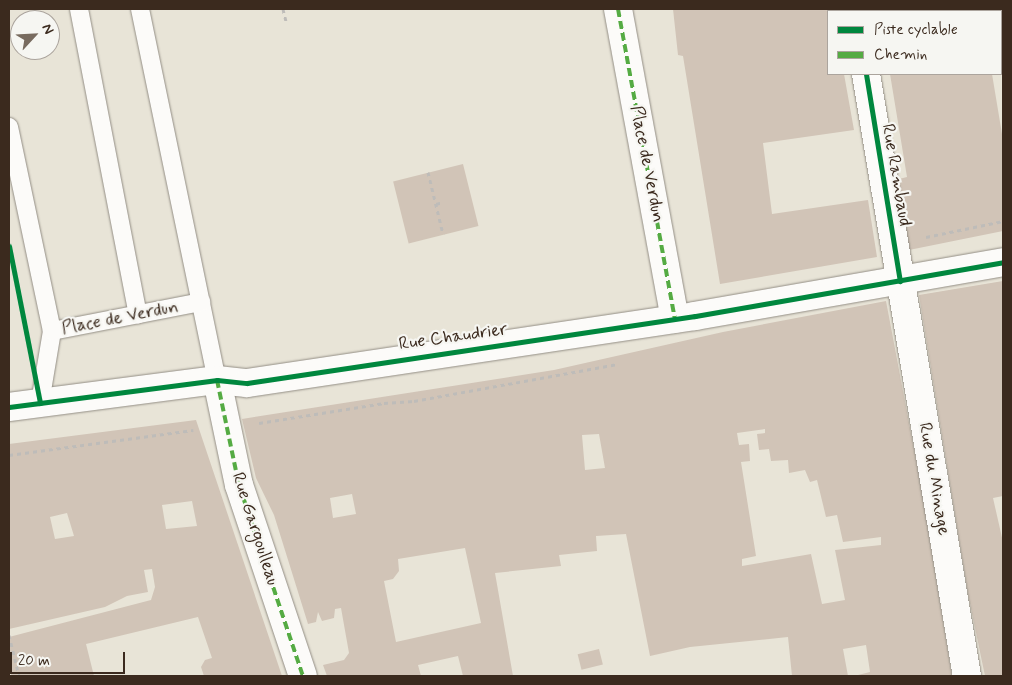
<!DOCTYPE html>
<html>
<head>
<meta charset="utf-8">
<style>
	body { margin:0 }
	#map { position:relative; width:1012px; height:685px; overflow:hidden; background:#e8e4d7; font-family:Mynerve,sans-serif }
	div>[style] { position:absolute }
	.building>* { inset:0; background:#d1c4b7; transform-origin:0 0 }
	.path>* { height:3px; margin-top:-1.5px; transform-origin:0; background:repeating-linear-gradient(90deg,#bebcb9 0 4px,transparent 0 8px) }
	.roads { filter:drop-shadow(0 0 1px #938e85) drop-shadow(0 0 1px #938e85) }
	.service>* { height:18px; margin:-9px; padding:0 9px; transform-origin:9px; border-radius:9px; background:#fcfbf9 }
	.minor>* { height:28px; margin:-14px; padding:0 14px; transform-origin:14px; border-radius:14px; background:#fcfbf9 }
	.tertiary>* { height:28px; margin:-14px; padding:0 14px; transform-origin:14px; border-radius:14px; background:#fcfbf9 }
	.quiet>* { height:4px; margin-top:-2px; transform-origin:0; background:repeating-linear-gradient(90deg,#55ab43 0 8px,transparent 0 12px) }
	.cycleway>* { height:5px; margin:-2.5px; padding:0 2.5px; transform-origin:2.5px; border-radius:2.5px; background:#00873e }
	span { translate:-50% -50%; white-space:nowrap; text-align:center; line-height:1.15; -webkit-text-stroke:4.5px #f6f6f2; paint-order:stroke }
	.street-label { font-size:18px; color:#3b2a1e }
	.frame { position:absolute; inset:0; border:10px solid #3b2a1e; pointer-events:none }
	.legend { position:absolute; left:827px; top:10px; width:175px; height:65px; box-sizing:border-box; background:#f6f6f2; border:1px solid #aba49d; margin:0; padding:6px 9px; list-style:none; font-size:15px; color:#3b2a1e }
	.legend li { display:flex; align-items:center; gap:10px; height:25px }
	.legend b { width:25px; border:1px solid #aba49d }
	.north { position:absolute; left:10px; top:10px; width:50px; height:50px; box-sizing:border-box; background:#f6f6f2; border:1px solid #aba49d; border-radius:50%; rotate:65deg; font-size:14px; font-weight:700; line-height:20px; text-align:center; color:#3b2a1e }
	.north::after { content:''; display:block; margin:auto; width:18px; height:22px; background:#786b5f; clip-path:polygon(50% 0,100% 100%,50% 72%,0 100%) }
	.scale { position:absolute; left:10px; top:652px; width:115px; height:22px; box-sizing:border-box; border:2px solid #3b2a1e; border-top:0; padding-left:6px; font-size:15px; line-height:18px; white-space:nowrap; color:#3b2a1e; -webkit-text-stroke:4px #f6f6f2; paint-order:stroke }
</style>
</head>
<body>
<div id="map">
	<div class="building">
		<div style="clip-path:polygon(673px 9px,832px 9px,828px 11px,828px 74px,844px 74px,854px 130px,763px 143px,772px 214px,868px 200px,877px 257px,720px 284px,683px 56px,678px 55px)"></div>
		<div style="clip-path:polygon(880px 9px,936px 9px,936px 10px,881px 11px)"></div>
		<div style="clip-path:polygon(959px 9px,1003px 9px,1003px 52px,1001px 53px,1001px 11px)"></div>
		<div style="clip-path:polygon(890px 74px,992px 74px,1003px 140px,1003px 231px,909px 250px,895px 180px,907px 177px)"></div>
		<div style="left:463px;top:164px;width:64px;height:72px;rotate:76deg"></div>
		<div style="clip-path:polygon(1003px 281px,1003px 496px,993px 498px,1003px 542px,1003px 676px,985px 676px,968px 594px,919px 295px)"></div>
		<div style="clip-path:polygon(evenodd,886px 301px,921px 486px,952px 676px,854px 676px,870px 672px,866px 645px,843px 649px,848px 676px,792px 676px,788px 637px,690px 647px,650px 656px,626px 534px,596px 536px,597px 551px,559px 555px,561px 566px,495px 573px,513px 676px,463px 676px,458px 656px,418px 665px,421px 676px,327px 676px,323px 665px,344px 660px,349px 653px,341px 608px,335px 609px,334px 618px,322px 621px,318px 612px,316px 622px,308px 624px,274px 515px,256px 478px,242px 419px,554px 370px,723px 332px,886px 301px,765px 429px,765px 433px,757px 434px,759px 450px,769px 449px,771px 461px,788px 460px,789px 473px,805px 470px,810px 482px,817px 480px,826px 517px,837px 515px,843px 542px,881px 537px,881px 545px,835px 550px,845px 600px,822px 604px,811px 554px,742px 566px,742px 559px,756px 556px,741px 462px,750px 461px,749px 444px,739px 445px,737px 433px,765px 429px,886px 301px,599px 434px,605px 468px,585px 470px,582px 435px,599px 434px,886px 301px,352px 494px,356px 514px,333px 518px,330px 498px,352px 494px,886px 301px,465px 548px,481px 623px,396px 642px,384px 581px,393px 579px,399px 571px,398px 559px,465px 548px)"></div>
		<div style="clip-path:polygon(evenodd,196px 420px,282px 676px,204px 676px,201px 667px,205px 660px,212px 658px,198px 617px,86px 644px,94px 676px,11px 676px,9px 637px,151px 600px,155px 587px,152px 569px,144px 570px,148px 592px,127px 596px,105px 607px,9px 629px,9px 444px,196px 420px,192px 501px,197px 526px,166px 529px,162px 505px,192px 501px,196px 420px,67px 513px,74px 536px,55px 539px,50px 517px,67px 513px)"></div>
		<div style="left:599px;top:649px;width:16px;height:22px;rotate:76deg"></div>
	</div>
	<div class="path">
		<div style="left:283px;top:9px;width:12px;rotate:76deg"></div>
		<div style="left:428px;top:172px;width:64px;rotate:76.4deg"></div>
		<div style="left:436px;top:204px;width:7px;rotate:-16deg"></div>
		<div style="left:926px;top:237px;width:79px;rotate:-11.7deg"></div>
		<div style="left:259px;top:423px;width:127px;rotate:-9.1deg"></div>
		<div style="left:384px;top:403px;width:30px;rotate:-4deg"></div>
		<div style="left:414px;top:401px;width:207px;rotate:-10.3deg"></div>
		<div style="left:9px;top:455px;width:186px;rotate:-7.7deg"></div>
		<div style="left:9px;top:635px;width:42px;rotate:76.3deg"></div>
	</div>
	<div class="roads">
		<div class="service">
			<div style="left:79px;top:9px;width:311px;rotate:79.1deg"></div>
			<div style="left:140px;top:9px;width:379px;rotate:78.3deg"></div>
			<div style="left:9px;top:127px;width:208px;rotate:78.1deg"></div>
			<div style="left:52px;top:331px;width:73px;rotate:99.5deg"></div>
			<div style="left:52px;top:331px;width:152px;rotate:-11deg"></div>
		</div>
		<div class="minor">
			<div style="left:618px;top:9px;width:315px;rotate:79.6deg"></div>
			<div style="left:855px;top:9px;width:2px;rotate:90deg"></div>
			<div style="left:866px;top:74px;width:610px;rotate:80.48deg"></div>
			<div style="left:217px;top:380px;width:107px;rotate:78.2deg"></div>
			<div style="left:239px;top:485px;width:201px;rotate:71.5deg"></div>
		</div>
		<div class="tertiary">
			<div style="left:9px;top:407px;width:210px;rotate:-7.4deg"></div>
			<div style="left:217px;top:380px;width:30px;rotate:6deg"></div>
			<div style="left:247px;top:383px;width:453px;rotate:-8.5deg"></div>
			<div style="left:695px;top:316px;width:313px;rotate:-9.9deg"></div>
		</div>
	</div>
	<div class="quiet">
		<div style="left:618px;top:9px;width:315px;rotate:79.6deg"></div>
		<div style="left:217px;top:380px;width:107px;rotate:78.2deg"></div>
		<div style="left:239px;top:485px;width:201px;rotate:71.5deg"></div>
	</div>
	<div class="cycleway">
		<div style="left:866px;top:74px;width:210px;rotate:80.7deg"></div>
		<div style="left:9px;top:246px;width:160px;rotate:78.8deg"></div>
		<div style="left:9px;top:407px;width:210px;rotate:-7.4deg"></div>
		<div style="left:217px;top:380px;width:30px;rotate:6deg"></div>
		<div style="left:247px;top:383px;width:453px;rotate:-8.5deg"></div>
		<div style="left:695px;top:316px;width:313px;rotate:-9.9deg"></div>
	</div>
	<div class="street-label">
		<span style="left:647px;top:164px;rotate:79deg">Place de Verdun</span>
		<span style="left:896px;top:175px;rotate:80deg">Rue Rambaud</span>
		<span style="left:120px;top:318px;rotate:-11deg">Place de Verdun</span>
		<span style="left:453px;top:337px;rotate:-8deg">Rue Chaudrier</span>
		<span style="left:934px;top:479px;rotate:80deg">Rue du Minage</span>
		<span style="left:255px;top:529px;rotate:72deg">Rue Gargoulleau</span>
	</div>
	<div class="frame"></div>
	<ul class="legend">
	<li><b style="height:6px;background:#00873e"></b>Piste cyclable</li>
	<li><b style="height:6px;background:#55ab43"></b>Chemin</li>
	</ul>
	<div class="north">N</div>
	<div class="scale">20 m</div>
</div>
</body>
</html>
